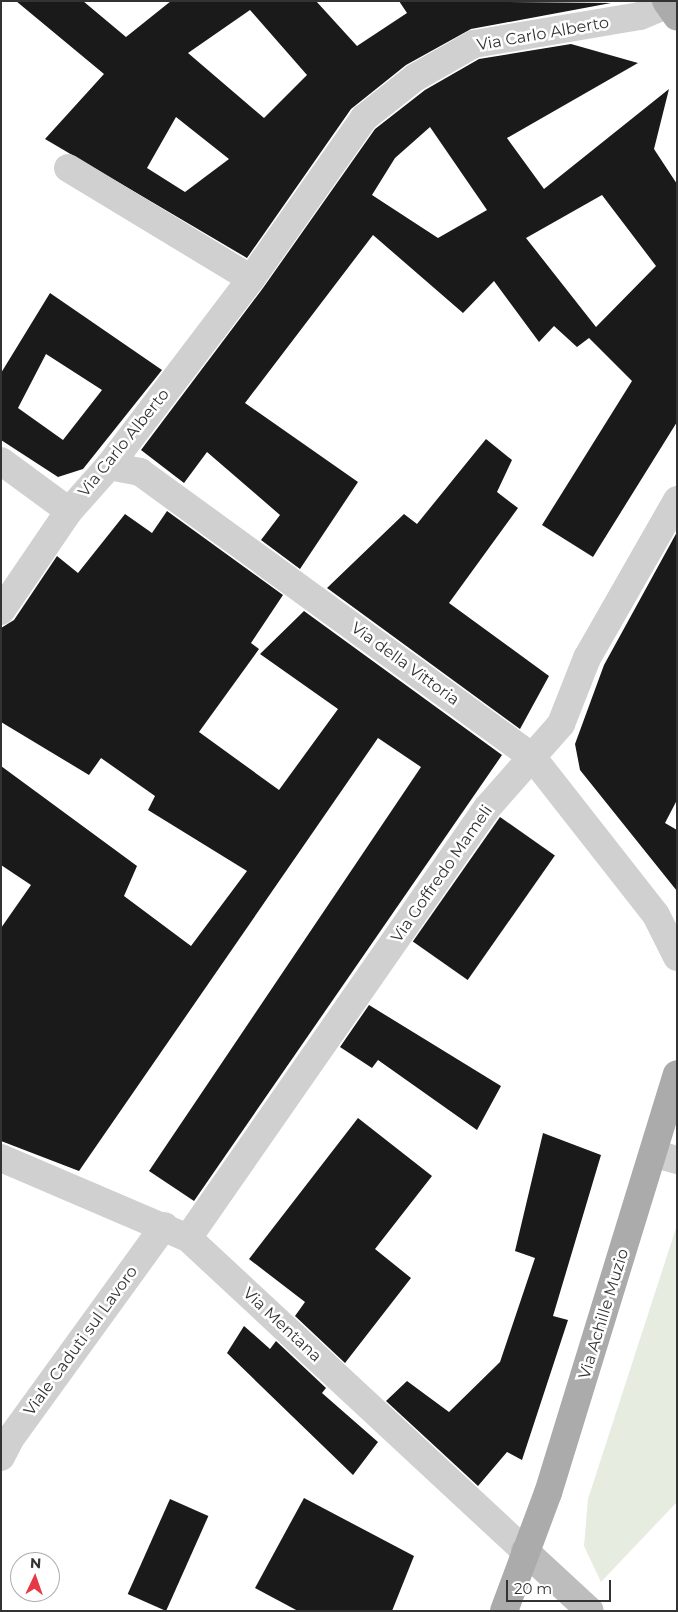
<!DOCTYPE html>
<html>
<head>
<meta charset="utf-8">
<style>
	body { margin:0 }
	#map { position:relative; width:678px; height:1612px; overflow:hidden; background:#fff; font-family:Montserrat,sans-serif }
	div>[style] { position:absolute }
	.green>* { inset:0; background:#e6ecdf }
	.building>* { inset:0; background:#1a1a1a; transform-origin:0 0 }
	.street>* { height:28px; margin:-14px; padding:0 14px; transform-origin:14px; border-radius:14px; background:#d0d0d0 }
	.secondary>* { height:28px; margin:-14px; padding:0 14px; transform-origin:14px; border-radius:14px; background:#bdbdbd }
	.primary>* { height:28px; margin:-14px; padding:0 14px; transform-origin:14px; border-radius:14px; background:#ababab }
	span { translate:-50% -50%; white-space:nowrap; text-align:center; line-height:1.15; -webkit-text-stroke:5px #fff; paint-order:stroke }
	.street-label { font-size:16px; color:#333 }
	.frame { position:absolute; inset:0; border:2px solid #333; pointer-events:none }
	.north { position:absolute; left:10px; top:1552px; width:50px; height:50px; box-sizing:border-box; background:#fff; border:1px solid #adadad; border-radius:50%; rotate:3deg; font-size:14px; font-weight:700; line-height:20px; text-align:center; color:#333 }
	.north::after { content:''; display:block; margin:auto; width:18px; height:22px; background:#e63946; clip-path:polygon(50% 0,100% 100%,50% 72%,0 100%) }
	.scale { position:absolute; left:506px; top:1580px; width:105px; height:22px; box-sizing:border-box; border:2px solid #333; border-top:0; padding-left:6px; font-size:15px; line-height:18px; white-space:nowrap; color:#333; -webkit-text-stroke:4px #fff; paint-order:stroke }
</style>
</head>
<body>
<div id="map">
	<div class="green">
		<div style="clip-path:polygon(677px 1225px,677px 1502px,601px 1582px,584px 1546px,588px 1499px)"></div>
	</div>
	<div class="building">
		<div style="clip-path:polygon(evenodd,16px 1px,83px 1px,126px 37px,171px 1px,316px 1px,357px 46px,407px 13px,399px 1px,611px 3px,471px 29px,406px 65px,351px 109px,247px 258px,45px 139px,104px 74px,16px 1px,250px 10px,307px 75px,264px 118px,188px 53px,250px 10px,16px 1px,176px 117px,229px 159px,185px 192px,147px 168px,176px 117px)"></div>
		<div style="clip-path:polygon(evenodd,571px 44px,638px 63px,507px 138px,544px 189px,669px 89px,654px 149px,677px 184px,677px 422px,593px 557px,542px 525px,632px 381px,589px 338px,577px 347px,554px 326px,539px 342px,494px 281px,463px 313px,373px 235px,245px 403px,358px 482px,300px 569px,261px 540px,280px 515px,207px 452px,184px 483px,141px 450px,263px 288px,375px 129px,425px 90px,479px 59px,571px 44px,430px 127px,487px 210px,438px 238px,372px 195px,395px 158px,430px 127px,571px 44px,602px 195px,656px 266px,596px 327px,526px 238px,602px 195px)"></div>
		<div style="clip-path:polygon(evenodd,50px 293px,162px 370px,83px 469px,58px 477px,1px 440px,1px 373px,50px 293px,46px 354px,102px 390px,63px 440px,18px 408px,46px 354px)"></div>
		<div style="clip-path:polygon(486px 439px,512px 460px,497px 492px,518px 508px,449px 603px,549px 676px,520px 729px,327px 588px,404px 514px,417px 524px)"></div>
		<div style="clip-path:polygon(167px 511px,283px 595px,251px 643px,259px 649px,199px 732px,279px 790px,338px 709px,260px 654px,304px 611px,502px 755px,194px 1201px,149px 1171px,421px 767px,378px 738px,79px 1171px,1px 1141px,1px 928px,31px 885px,1px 865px,1px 766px,137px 866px,124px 896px,191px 946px,247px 871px,148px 810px,155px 796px,101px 758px,89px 775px,1px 722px,1px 628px,14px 620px,57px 556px,78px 573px,125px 514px,152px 533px)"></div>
		<div style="clip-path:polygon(677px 532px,677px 800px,665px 823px,677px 830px,677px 891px,580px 770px,575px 744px,604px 665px)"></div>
		<div style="left:500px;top:817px;width:67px;height:152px;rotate:35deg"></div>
		<div style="clip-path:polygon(369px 1005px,501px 1086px,477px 1130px,378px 1060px,372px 1068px,340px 1047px)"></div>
		<div style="clip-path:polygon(358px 1118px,432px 1176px,375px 1249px,411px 1278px,345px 1363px,295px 1316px,305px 1302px,249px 1259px)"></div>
		<div style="clip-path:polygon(543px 1133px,601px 1155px,553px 1316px,568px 1320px,522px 1460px,507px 1452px,478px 1486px,386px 1401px,407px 1381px,449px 1412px,500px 1362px,535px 1258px,515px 1251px)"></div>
		<div style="clip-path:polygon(244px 1326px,270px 1349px,276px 1341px,326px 1388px,322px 1393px,378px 1442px,353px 1475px,227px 1353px)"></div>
		<div style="clip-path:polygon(304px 1498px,414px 1556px,392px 1611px,298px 1611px,255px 1588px)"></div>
		<div style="left:170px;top:1499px;width:42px;height:104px;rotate:24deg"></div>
	</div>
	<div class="street">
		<div style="left:68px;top:168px;width:214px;rotate:31.2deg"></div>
		<div style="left:1px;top:461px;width:84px;rotate:36.3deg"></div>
		<div style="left:109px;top:466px;width:32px;rotate:11deg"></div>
		<div style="left:140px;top:472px;width:486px;rotate:36deg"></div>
		<div style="left:533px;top:758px;width:199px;rotate:51.9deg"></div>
		<div style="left:656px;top:915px;width:47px;rotate:63.4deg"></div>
		<div style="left:1px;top:611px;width:121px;rotate:-55.8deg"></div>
		<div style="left:69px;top:511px;width:60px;rotate:-48.4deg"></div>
		<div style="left:109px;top:466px;width:235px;rotate:-52.8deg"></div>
		<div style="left:251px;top:279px;width:197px;rotate:-54.9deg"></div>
		<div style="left:364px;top:118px;width:66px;rotate:-38.3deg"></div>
		<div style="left:416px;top:77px;width:67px;rotate:-29.6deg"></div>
		<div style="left:474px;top:44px;width:168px;rotate:-9.6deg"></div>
		<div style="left:640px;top:16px;width:30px;rotate:-23deg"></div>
		<div style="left:655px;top:1154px;width:23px;rotate:15deg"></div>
		<div style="left:1px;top:1158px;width:203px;rotate:23.2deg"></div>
		<div style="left:188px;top:1238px;width:460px;rotate:42.9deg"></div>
		<div style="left:188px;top:1238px;width:524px;rotate:-55.19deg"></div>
		<div style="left:487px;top:808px;width:112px;rotate:-48.6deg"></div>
		<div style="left:561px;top:724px;width:71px;rotate:-68.5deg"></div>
		<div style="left:587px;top:658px;width:182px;rotate:-60.3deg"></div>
		<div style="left:1px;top:1457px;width:20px;rotate:-63deg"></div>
		<div style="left:10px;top:1439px;width:263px;rotate:-54.1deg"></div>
	</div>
	<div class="secondary">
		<div style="left:525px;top:1551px;width:88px;rotate:42.7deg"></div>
	</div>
	<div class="primary">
		<div style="left:666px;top:1px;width:19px;rotate:55deg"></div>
		<div style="left:504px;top:1611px;width:126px;rotate:-69.6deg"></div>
		<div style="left:548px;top:1493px;width:438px;rotate:-72.9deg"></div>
	</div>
	<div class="street-label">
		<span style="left:543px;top:34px;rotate:-10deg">Via Carlo Alberto</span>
		<span style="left:124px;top:443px;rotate:-51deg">Via Carlo Alberto</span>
		<span style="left:405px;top:664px;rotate:36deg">Via della Vittoria</span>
		<span style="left:442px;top:874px;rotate:-55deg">Via Goffredo Mameli</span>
		<span style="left:604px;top:1314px;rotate:-73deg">Via Achille Muzio</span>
		<span style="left:282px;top:1325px;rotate:43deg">Via Mentana</span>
		<span style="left:81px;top:1341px;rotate:-54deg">Viale Caduti sul Lavoro</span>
	</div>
	<div class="frame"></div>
	<div class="north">N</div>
	<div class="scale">20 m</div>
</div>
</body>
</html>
